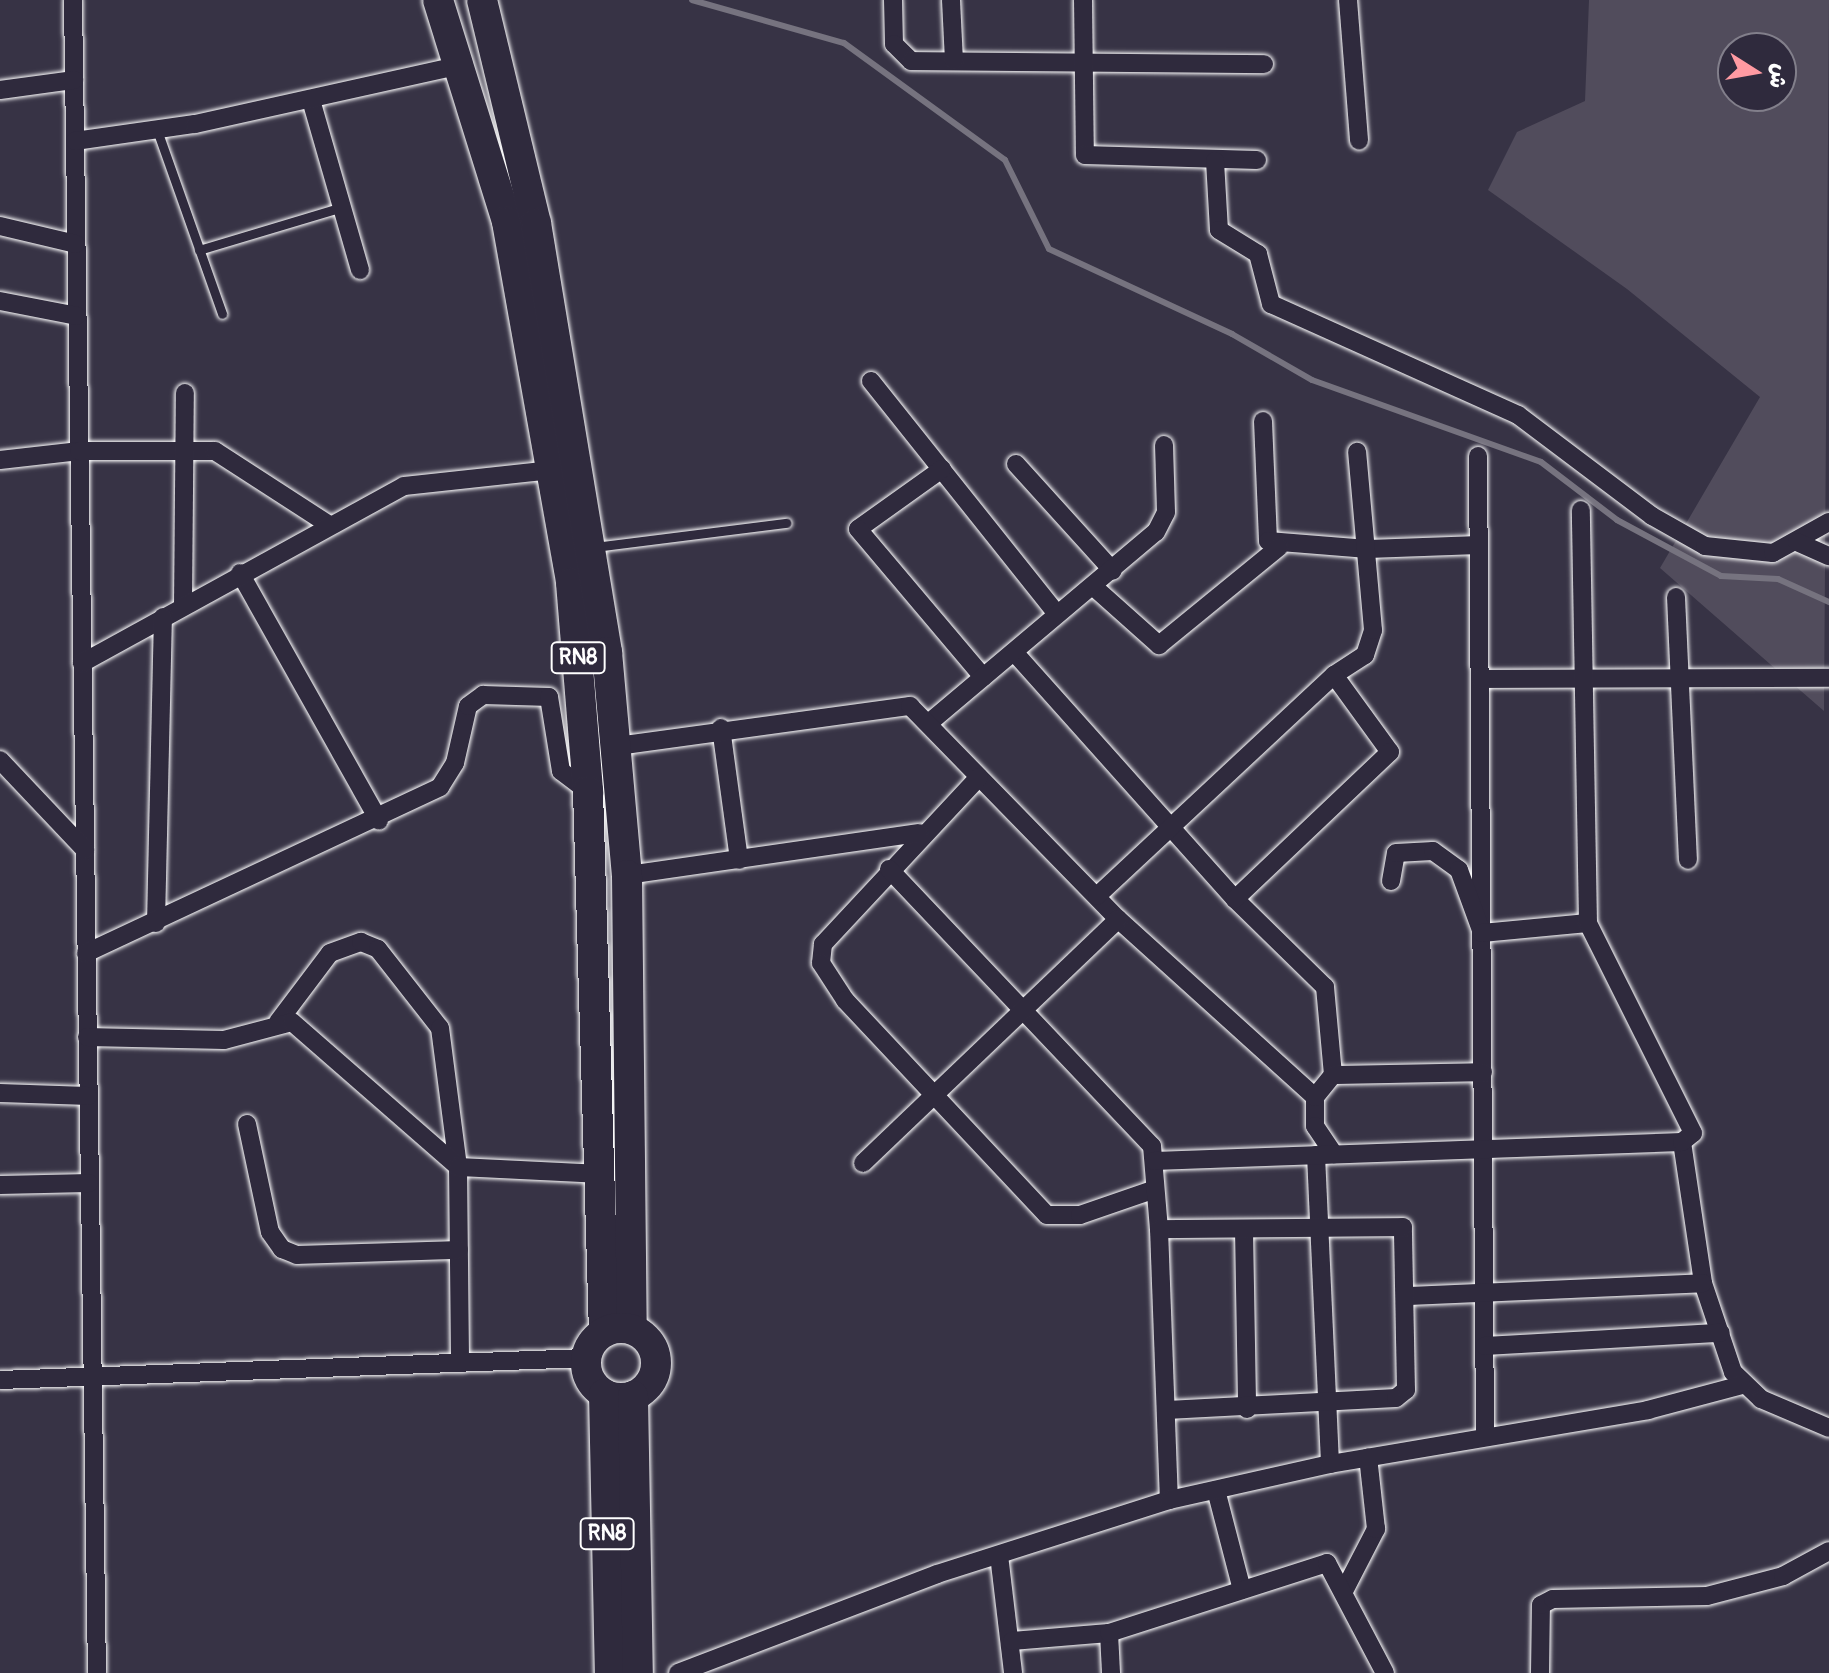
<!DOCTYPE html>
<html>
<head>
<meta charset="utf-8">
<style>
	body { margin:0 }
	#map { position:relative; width:1829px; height:1673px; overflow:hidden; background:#373345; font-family:Pangolin,"Playpen Sans Arabic",sans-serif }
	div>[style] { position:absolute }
	.green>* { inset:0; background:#514c5c }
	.stream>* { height:6px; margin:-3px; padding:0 3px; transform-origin:3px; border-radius:3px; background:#76737f }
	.roads { filter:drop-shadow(0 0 2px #fff) drop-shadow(0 0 2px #fff) }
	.lane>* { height:9px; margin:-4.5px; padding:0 4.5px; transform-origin:4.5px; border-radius:4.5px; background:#2f2a3d }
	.street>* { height:18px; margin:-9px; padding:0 9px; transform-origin:9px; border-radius:9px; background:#2f2a3d }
	.primary>* { height:30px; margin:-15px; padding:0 15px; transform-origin:15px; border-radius:15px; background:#2f2a3d }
	.primary>.ring { margin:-15px; padding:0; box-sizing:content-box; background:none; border:30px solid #2f2a3d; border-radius:50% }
	span { translate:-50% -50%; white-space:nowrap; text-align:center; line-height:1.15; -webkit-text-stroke:8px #2f2a3d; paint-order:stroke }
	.shield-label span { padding:2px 6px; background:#2f2a3d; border:2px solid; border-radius:6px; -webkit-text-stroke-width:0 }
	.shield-label { font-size:22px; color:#fff; font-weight:700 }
	.north { position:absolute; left:1717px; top:32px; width:80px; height:80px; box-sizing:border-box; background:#2f2a3d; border:2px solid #827f8b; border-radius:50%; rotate:101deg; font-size:22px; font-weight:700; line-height:32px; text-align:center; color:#fff }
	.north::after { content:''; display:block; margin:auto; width:28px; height:36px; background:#ff9aa2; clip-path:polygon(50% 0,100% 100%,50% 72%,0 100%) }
</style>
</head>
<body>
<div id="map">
	<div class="green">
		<div style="clip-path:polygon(evenodd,1589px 0,1829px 0,1824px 711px,1660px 568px,1760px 397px,1627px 289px,1488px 190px,1517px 132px,1585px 101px,1589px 0,1733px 48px,1781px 48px,1781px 96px,1733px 96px,1733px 48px)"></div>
	</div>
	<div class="stream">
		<div style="left:692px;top:0;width:158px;rotate:15.8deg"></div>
		<div style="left:844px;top:43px;width:199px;rotate:36deg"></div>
		<div style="left:1005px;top:160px;width:99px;rotate:63.7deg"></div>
		<div style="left:1049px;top:249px;width:202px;rotate:24.9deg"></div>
		<div style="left:1232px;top:334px;width:92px;rotate:29.9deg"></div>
		<div style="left:1312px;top:380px;width:243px;rotate:19.7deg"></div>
		<div style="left:1541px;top:462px;width:96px;rotate:37.3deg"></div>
		<div style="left:1617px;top:520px;width:118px;rotate:28.3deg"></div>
		<div style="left:1721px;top:576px;width:57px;rotate:3deg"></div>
		<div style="left:1778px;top:579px;width:56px;rotate:24.3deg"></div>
	</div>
	<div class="roads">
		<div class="lane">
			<div style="left:157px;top:130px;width:195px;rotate:70.5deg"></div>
			<div style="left:199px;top:250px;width:149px;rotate:-16.7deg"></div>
			<div style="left:595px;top:547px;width:193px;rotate:-7.2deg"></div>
		</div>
		<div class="street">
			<div style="left:73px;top:0;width:1673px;rotate:89.18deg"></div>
			<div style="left:893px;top:0;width:44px;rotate:88.7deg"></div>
			<div style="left:894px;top:44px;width:24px;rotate:45deg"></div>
			<div style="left:911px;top:61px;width:353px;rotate:0.5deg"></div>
			<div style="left:951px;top:0;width:61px;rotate:87.2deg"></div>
			<div style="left:1083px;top:0;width:155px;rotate:89.3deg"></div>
			<div style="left:1085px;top:155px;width:172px;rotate:1.7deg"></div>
			<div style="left:1348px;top:0;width:141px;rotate:85.5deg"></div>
			<div style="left:0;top:90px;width:75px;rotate:-7.7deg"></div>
			<div style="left:311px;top:100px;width:177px;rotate:73.9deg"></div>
			<div style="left:75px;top:141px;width:121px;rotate:-8.1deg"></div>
			<div style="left:195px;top:124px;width:273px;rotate:-12.5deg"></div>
			<div style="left:1215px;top:161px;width:69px;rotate:86.7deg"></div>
			<div style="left:1219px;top:230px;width:46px;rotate:31.6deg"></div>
			<div style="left:1258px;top:254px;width:52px;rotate:75.4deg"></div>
			<div style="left:1271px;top:304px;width:271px;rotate:24.2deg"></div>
			<div style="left:1518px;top:415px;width:168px;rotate:37deg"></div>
			<div style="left:1652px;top:516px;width:61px;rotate:29.5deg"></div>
			<div style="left:1705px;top:546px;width:68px;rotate:5.9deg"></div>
			<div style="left:1773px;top:553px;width:64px;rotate:-29deg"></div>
			<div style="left:0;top:226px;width:78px;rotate:13.3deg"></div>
			<div style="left:0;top:301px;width:78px;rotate:11deg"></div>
			<div style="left:871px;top:381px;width:297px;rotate:51.4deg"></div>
			<div style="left:1263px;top:421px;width:120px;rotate:87.6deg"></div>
			<div style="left:1268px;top:541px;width:100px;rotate:4.6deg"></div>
			<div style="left:1368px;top:549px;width:111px;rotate:-2.1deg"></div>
			<div style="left:1478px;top:456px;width:980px;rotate:89.59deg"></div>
			<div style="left:0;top:460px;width:80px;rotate:-6.5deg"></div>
			<div style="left:79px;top:451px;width:136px"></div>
			<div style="left:215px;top:451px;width:135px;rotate:32.9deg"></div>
			<div style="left:1016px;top:464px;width:144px;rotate:47.8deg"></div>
			<div style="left:942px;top:469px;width:103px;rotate:144.5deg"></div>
			<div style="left:858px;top:529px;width:194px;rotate:49.8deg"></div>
			<div style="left:1797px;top:542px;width:35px;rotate:24deg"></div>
			<div style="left:240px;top:573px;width:284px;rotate:60.7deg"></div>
			<div style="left:1095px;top:588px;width:86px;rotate:41.7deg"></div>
			<div style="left:1159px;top:645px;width:155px;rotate:-39.2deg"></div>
			<div style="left:1676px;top:597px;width:263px;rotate:87.4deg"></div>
			<div style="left:183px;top:606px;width:213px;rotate:-89.5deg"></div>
			<div style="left:1014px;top:652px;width:331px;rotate:48.2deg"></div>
			<div style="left:1235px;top:899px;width:126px;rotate:44.4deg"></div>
			<div style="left:1325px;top:987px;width:88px;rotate:84.8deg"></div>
			<div style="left:82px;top:663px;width:367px;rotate:-28.8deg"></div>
			<div style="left:404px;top:486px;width:149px;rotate:-6.2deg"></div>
			<div style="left:1334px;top:675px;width:37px;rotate:-33deg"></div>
			<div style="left:1365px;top:655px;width:26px;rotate:-72deg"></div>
			<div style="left:1373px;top:630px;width:179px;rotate:-95.1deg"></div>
			<div style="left:1480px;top:679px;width:349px;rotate:-0.2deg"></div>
			<div style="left:930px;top:722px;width:295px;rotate:-40.1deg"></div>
			<div style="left:1156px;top:532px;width:22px;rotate:-63deg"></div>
			<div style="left:1166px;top:512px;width:67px;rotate:-91.7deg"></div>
			<div style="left:721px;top:728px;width:133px;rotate:82.2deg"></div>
			<div style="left:617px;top:746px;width:296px;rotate:-7.8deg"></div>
			<div style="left:910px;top:706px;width:298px;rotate:45.7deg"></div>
			<div style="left:1118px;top:919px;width:266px;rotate:42.1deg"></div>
			<div style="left:1315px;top:1097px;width:29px;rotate:90deg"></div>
			<div style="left:1315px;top:1126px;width:34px;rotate:56deg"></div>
			<div style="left:0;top:760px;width:124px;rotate:46.6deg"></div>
			<div style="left:979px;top:777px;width:229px;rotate:133deg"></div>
			<div style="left:823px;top:944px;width:19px;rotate:96deg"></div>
			<div style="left:821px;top:963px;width:44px;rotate:57deg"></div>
			<div style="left:845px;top:1000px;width:295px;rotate:46.8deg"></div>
			<div style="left:1047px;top:1215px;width:33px"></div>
			<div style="left:1080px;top:1215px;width:79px;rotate:-19.1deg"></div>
			<div style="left:889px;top:869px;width:382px;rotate:46.5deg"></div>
			<div style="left:1152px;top:1146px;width:83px;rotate:85.2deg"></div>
			<div style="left:627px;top:875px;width:295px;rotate:-8.2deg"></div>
			<div style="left:1391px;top:881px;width:28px;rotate:-80deg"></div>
			<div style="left:1396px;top:853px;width:37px;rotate:-3deg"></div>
			<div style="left:1433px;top:851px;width:32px;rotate:36deg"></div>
			<div style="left:1459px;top:870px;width:67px;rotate:69.9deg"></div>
			<div style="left:1482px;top:933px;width:106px;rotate:-5.4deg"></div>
			<div style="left:1097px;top:896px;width:324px;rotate:-43deg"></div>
			<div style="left:1334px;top:675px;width:95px;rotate:54deg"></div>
			<div style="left:1390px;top:752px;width:214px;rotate:136.5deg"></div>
			<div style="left:156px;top:923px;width:306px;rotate:-88.7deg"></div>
			<div style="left:86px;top:953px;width:391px;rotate:-25.1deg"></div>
			<div style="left:440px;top:787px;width:28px;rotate:-58deg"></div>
			<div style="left:455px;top:763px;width:58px;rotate:-77.2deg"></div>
			<div style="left:468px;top:706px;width:19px;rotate:-36deg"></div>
			<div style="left:483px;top:695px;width:66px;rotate:1.7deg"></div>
			<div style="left:549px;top:697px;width:75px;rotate:80.8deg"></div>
			<div style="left:561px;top:771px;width:34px;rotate:37deg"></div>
			<div style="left:278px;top:1022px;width:86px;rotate:-53deg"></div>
			<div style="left:330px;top:953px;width:33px;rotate:-20deg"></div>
			<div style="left:361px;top:942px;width:18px;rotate:22deg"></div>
			<div style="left:378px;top:949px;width:100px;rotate:51.9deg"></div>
			<div style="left:440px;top:1028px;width:140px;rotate:82.6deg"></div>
			<div style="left:458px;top:1167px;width:193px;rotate:89.4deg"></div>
			<div style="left:87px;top:1037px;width:137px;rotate:1.3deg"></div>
			<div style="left:224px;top:1040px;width:70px;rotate:-14.8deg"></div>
			<div style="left:292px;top:1022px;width:220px;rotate:41.1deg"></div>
			<div style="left:458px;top:1167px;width:145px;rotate:2.8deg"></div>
			<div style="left:0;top:1093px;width:88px;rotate:2deg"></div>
			<div style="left:1315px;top:1097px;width:28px;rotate:-51deg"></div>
			<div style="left:1333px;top:1075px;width:150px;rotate:-1.1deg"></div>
			<div style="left:247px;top:1124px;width:110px;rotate:78deg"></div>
			<div style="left:270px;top:1232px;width:21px;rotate:55deg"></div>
			<div style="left:282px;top:1249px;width:16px;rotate:22deg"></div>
			<div style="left:297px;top:1255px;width:162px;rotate:-1.8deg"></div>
			<div style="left:1682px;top:1142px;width:143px;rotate:81.5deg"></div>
			<div style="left:1703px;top:1283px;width:94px;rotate:71.4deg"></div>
			<div style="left:1733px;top:1372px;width:39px;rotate:44deg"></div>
			<div style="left:1761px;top:1399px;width:74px;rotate:23.1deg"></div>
			<div style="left:1316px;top:1155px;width:309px;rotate:87.4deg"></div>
			<div style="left:1154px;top:1161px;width:528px;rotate:-2.06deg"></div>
			<div style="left:1682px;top:1142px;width:14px;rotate:-39deg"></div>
			<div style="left:1693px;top:1133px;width:235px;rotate:-116.6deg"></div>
			<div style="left:1588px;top:923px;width:413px;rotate:-91deg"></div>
			<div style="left:863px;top:1163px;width:353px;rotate:-43.7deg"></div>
			<div style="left:0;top:1185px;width:89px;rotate:-1.3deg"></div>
			<div style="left:1244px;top:1230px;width:179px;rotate:89deg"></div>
			<div style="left:1409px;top:1296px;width:294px;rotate:-2.5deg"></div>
			<div style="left:1485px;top:1346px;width:236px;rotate:-3.2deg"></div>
			<div style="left:0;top:1380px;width:586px;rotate:-2.15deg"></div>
			<div style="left:1167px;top:1410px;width:229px;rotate:-3deg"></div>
			<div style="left:1396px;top:1398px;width:13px;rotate:-39deg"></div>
			<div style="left:1406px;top:1390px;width:163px;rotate:-91.1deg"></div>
			<div style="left:1403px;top:1227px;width:244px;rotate:179.5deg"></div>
			<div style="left:1159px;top:1229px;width:271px;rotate:87.9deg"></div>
			<div style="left:1216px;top:1490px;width:103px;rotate:75.4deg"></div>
			<div style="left:999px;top:1555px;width:119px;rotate:83.2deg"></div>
			<div style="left:1345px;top:1589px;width:68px;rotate:-62.7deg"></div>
			<div style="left:1376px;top:1529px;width:72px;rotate:-96.3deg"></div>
			<div style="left:1109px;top:1633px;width:40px;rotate:87.1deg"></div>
			<div style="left:1012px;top:1641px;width:97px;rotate:-4.7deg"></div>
			<div style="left:1109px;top:1633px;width:229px;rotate:-17.8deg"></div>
			<div style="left:1327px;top:1563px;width:124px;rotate:62.2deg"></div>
			<div style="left:678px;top:1673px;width:277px;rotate:-20.9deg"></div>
			<div style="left:937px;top:1574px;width:244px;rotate:-17.7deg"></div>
			<div style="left:1169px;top:1500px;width:165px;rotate:-12.6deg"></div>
			<div style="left:1330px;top:1464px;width:323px;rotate:-9.6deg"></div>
			<div style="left:1648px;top:1410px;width:97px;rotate:-14.9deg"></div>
			<div style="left:1540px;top:1673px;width:68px;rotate:-89.2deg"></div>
			<div style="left:1541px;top:1605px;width:13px;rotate:-27deg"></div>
			<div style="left:1553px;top:1599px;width:154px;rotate:-1.1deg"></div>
			<div style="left:1707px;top:1596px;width:79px;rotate:-14.7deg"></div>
			<div style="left:1783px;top:1576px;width:52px;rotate:-28.5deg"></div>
		</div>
		<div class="primary">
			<div style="left:438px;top:0;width:232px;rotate:72.7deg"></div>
			<div style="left:507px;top:222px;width:367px;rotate:79.9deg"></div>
			<div style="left:571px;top:583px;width:209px;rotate:85.3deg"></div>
			<div style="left:588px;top:791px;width:541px;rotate:88.31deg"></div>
			<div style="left:482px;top:0;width:229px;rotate:76.4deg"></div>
			<div style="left:536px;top:223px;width:435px;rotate:80.6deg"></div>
			<div style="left:607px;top:652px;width:224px;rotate:84.9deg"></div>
			<div style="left:627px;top:875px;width:454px;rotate:89.4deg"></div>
			<div class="ring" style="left:586px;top:1328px;width:40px;height:40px"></div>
			<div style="left:604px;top:1394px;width:279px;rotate:88.8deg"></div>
			<div style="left:633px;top:1396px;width:277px;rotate:89deg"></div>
		</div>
	</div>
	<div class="shield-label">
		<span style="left:578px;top:658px">RN8</span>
		<span style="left:607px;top:1534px">RN8</span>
	</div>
	<div class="north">ش</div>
</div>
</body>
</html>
